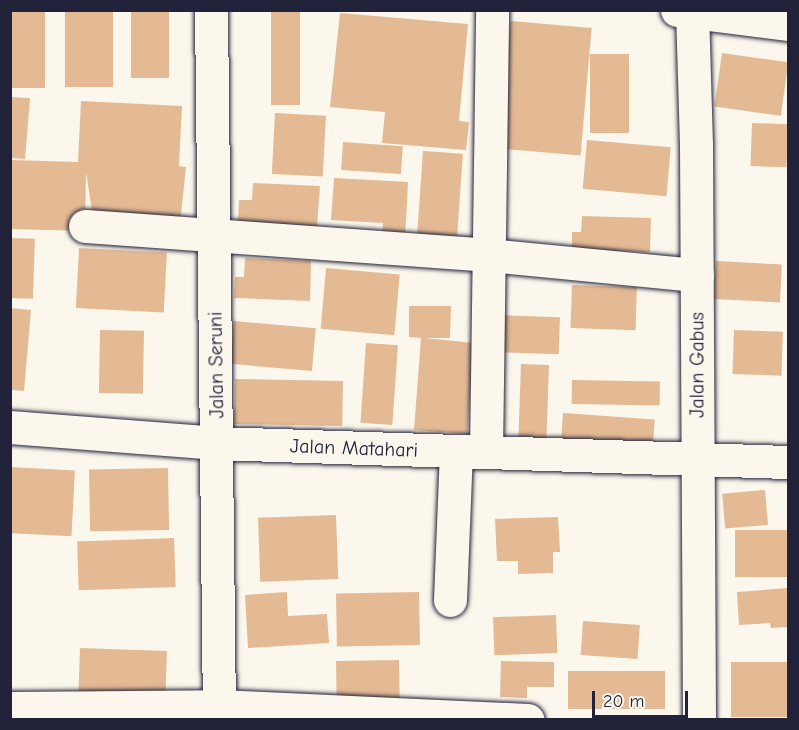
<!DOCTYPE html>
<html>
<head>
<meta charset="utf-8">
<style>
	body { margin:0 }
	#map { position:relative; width:799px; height:730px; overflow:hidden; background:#fbf7ec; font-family:"Comic Neue",sans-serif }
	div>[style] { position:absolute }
	.building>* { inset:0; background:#e4ba94; transform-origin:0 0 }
	.roads { filter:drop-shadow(0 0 2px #22223b) drop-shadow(0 0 2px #22223b) }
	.minor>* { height:33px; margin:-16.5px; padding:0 16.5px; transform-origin:16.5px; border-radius:16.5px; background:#fbf7ec }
	.tertiary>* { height:33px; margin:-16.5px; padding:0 16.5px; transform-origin:16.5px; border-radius:16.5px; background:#fbf7ec }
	span { translate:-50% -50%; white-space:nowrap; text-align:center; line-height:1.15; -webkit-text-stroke:6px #fbf7ec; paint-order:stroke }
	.street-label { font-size:20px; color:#22223b }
	.frame { position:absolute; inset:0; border:12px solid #22223b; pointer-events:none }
	.scale { position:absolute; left:592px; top:691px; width:96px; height:27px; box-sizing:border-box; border:3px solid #22223b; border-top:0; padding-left:8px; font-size:18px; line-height:21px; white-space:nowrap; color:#22223b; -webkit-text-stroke:4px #fbf7ec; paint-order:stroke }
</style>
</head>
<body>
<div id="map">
	<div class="building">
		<div style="left:10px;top:10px;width:35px;height:78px"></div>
		<div style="left:65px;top:10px;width:48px;height:77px"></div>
		<div style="left:131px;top:10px;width:38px;height:68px"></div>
		<div style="left:271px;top:10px;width:29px;height:95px"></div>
		<div style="clip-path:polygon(340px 13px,468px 24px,459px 121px,469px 122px,466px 150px,382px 143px,385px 112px,330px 107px)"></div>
		<div style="left:511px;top:21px;width:81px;height:128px;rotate:5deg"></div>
		<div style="left:722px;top:53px;width:67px;height:54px;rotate:8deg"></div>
		<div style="left:590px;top:54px;width:39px;height:79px"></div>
		<div style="clip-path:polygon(10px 97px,30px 98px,25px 159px,10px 158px)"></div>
		<div style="clip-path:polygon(81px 101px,182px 106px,179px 166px,186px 167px,180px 224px,93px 217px,86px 172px,85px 231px,10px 229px,10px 160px,78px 162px)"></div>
		<div style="left:275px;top:113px;width:51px;height:61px;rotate:3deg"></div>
		<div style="left:752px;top:123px;width:36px;height:43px;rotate:2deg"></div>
		<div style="left:587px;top:140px;width:84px;height:49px;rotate:5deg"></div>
		<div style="left:343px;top:142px;width:60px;height:28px;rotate:4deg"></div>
		<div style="left:423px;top:151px;width:40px;height:96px;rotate:4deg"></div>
		<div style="clip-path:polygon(334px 178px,408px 182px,405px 241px,382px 240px,383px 223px,331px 220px)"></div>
		<div style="clip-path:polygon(253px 183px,320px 186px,317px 226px,238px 222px,239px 200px,252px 200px)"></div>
		<div style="clip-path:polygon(582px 216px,651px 218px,650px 252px,572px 250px,572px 232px,581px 232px)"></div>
		<div style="left:10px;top:238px;width:25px;height:60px;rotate:2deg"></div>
		<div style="left:79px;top:248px;width:88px;height:60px;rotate:3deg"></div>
		<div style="clip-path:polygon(245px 258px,311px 261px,310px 301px,234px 298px,235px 277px,244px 277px)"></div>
		<div style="left:716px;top:261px;width:66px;height:38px;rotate:3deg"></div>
		<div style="left:326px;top:268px;width:74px;height:61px;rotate:5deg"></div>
		<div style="left:572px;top:285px;width:65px;height:43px;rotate:2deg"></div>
		<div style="clip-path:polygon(409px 306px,451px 306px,450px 338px,425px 338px,474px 343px,467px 434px,414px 430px,421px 338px,409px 337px)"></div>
		<div style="clip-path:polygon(10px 308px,31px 310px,24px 391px,10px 390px)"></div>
		<div style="left:493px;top:315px;width:67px;height:37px;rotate:2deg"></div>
		<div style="left:234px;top:321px;width:82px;height:43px;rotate:5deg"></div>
		<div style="left:100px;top:330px;width:44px;height:63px;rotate:1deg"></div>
		<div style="left:734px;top:330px;width:49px;height:44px;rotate:2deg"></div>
		<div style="left:366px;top:343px;width:32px;height:80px;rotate:4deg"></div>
		<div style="left:521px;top:364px;width:28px;height:77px;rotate:2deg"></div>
		<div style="left:235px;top:379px;width:108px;height:45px;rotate:1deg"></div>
		<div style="left:572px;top:380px;width:88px;height:24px;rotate:1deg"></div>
		<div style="left:563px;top:413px;width:92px;height:28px;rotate:4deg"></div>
		<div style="left:10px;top:467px;width:65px;height:66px;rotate:3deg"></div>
		<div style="left:168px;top:468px;width:62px;height:79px;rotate:89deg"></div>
		<div style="left:765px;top:490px;width:35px;height:43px;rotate:85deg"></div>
		<div style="left:336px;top:515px;width:64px;height:78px;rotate:88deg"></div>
		<div style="clip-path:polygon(558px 517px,560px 552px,553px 552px,553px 573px,518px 574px,518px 561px,497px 561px,495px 519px)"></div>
		<div style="left:788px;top:530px;width:47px;height:53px;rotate:90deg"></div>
		<div style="left:174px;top:538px;width:49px;height:97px;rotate:88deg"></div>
		<div style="clip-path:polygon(788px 588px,788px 627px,771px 628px,770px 623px,739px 625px,737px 592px)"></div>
		<div style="clip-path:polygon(287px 592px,288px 616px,327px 614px,329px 643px,248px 648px,245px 595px)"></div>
		<div style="left:419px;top:592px;width:53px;height:83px;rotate:89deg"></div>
		<div style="left:556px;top:615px;width:38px;height:63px;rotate:88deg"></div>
		<div style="left:583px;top:621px;width:57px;height:34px;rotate:4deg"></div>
		<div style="left:80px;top:648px;width:87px;height:45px;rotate:2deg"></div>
		<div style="left:399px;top:660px;width:41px;height:63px;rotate:89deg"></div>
		<div style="clip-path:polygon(501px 661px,554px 662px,554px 687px,527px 687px,527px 698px,500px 697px)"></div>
		<div style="left:788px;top:662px;width:55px;height:57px;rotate:90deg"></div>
		<div style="left:665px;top:671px;width:38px;height:97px;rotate:90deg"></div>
	</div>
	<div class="roads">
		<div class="minor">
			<div style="left:211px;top:10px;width:710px;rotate:89.35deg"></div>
			<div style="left:692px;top:10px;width:134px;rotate:88.3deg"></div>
			<div style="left:696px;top:144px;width:576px;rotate:89.7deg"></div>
			<div style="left:85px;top:226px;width:404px;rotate:4.1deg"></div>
			<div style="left:488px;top:255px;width:210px;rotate:5.5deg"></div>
			<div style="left:10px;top:427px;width:208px;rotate:4.4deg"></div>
			<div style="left:217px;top:443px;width:571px;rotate:1.91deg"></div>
			<div style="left:486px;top:452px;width:442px;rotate:-89.2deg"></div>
			<div style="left:450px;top:600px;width:149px;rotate:-87.7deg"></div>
			<div style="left:10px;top:708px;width:209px;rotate:-0.5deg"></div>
			<div style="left:219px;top:706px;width:309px;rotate:2.6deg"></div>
		</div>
		<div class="tertiary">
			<div style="left:677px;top:10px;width:112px;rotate:7.2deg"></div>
		</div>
	</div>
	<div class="street-label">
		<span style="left:216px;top:365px;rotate:-91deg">Jalan Seruni</span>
		<span style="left:697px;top:365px;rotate:-90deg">Jalan Gabus</span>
		<span style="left:354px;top:448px;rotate:2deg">Jalan Matahari</span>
	</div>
	<div class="frame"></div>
	<div class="scale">20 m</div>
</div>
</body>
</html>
